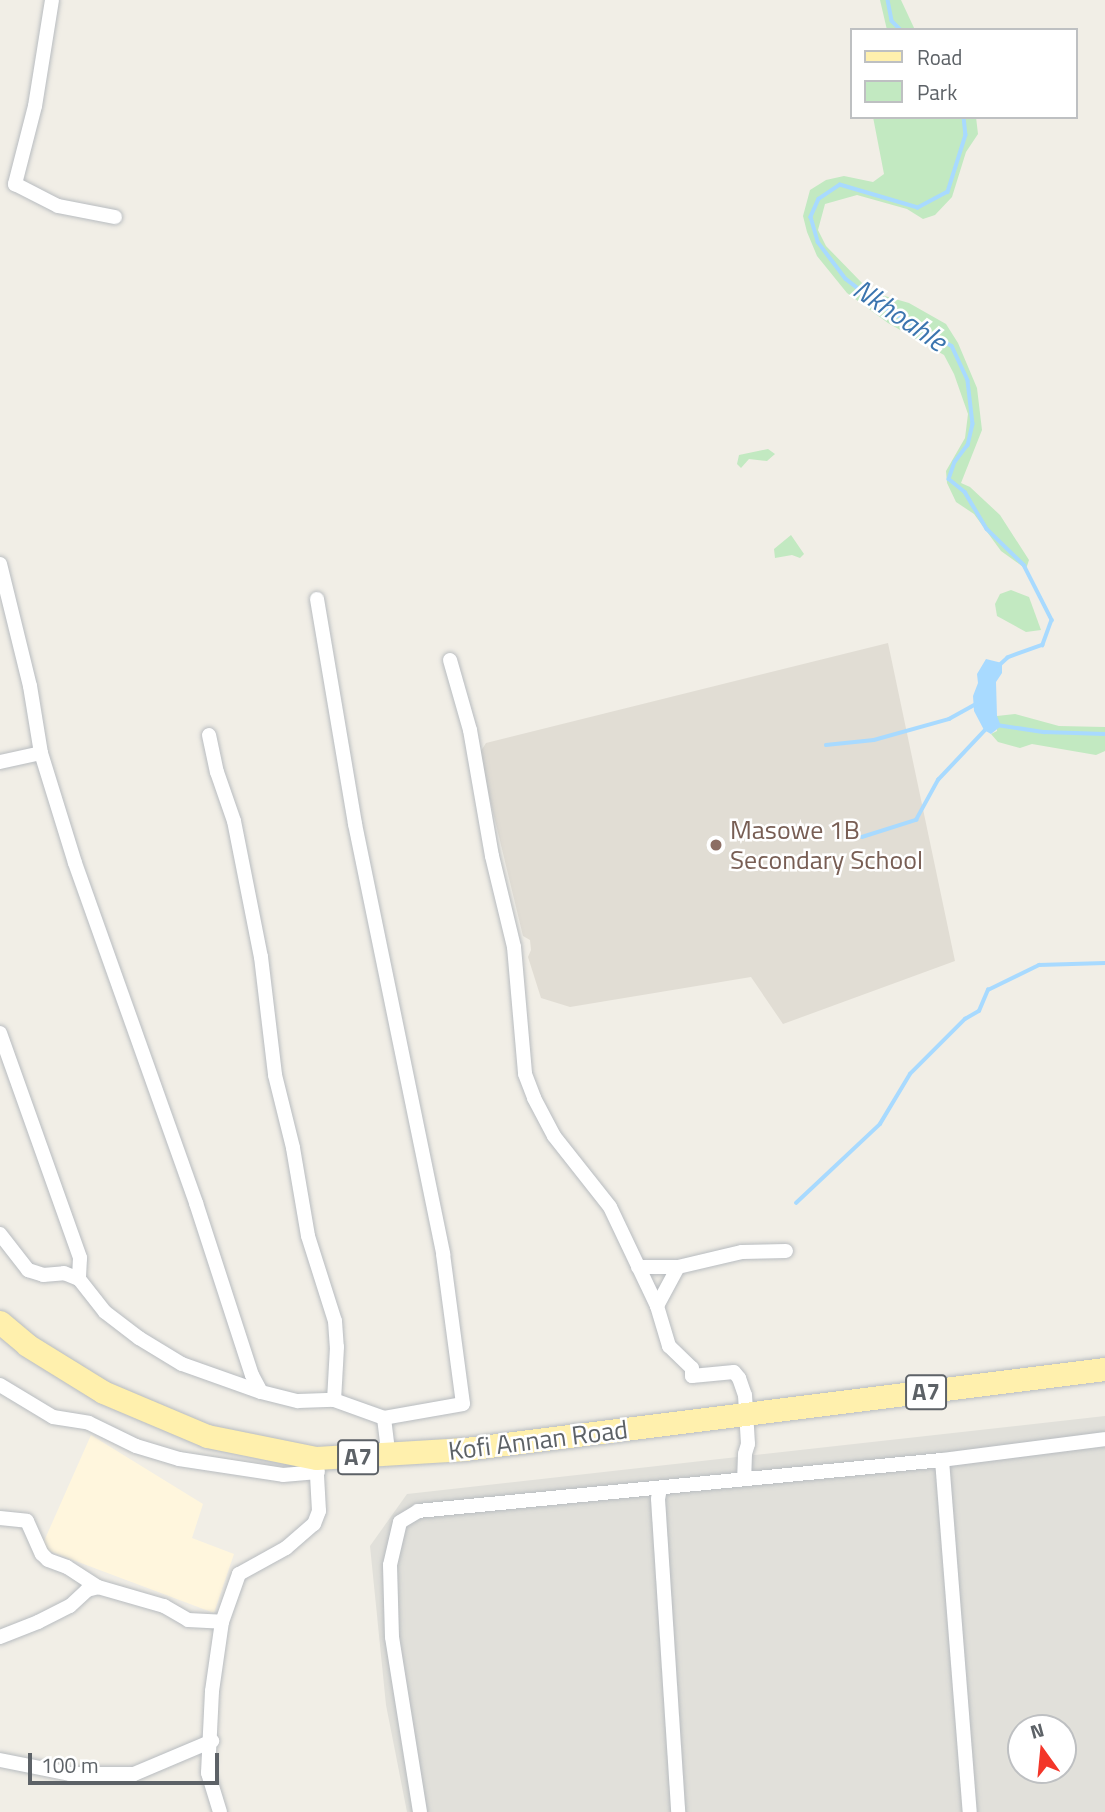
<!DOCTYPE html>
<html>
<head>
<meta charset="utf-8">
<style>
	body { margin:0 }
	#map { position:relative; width:1105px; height:1812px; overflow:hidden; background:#f1eee6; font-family:"Titillium Web",sans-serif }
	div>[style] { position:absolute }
	.commercial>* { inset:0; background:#fff6dd }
	.industrial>* { inset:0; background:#e1e0da }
	.education>* { inset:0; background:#e1ddd4 }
	.green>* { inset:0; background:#c2e9c1 }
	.water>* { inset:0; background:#a8daff }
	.stream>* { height:3.5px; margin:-1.75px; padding:0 1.75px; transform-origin:1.75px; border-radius:1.75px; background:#a8daff }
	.roads { filter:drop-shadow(0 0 2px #b8bcc0) drop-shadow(0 0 2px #b8bcc0) }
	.street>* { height:14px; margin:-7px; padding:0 7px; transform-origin:7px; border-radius:7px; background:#fff }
	.primary>* { height:23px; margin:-11.5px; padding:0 11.5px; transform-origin:11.5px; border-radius:11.5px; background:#fff0ad }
	.dots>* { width:19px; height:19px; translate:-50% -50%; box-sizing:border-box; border:4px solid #fff; border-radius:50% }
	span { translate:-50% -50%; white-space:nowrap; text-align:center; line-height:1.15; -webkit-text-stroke:5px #fff; paint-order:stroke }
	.shield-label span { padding:2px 5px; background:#fff; border:2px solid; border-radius:5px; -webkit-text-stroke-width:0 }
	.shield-label { font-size:24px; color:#5d6267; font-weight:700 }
	.education-label { font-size:26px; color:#785e54 }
	.left { translate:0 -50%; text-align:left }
	.street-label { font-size:26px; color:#5d6267 }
	.water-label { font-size:28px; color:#3b75af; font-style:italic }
	.legend { position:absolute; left:850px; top:28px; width:228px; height:91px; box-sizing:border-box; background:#fff; border:2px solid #bec0c2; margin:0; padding:9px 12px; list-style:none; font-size:21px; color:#5d6267 }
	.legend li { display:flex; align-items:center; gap:14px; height:35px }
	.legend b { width:35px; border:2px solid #bec0c2 }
	.north { position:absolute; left:1007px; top:1714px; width:70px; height:70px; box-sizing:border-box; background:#fff; border:2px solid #bec0c2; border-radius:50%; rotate:345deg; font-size:19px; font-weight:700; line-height:28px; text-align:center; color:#5d6267 }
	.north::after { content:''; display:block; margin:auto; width:24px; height:32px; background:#f33629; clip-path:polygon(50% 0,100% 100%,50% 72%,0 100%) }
	.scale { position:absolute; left:28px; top:1753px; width:191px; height:32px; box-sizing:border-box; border:4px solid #5d6267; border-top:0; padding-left:9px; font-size:21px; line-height:24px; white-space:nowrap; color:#5d6267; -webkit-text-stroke:5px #fff; paint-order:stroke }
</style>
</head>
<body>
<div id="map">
	<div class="commercial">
		<div style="clip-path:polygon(91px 1435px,203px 1504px,192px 1538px,234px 1554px,214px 1613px,41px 1548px)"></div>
	</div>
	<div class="industrial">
		<div style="clip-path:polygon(evenodd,1105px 1416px,1105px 1812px,407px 1812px,386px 1705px,370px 1546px,407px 1494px,1105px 1416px,1021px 1728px,1063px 1728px,1063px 1770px,1021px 1770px,1021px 1728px)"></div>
	</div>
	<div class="education">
		<div style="clip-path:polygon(888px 643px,955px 961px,783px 1024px,751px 977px,570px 1007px,541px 998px,528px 957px,531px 950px,530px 940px,523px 936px,479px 754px,486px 743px)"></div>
	</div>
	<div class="green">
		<div style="clip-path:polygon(880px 0,901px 0,915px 30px,887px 30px)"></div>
		<div style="clip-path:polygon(873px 117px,976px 117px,978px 134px,966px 152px,952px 197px,935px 215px,923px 219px,907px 209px,857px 195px,825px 204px,818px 230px,826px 246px,863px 284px,878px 294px,909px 303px,946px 324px,958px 343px,977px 388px,982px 430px,961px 483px,970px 487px,1000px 515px,1029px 560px,1026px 569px,1001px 551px,974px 514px,956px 502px,947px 483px,946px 471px,965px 438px,968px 414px,954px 374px,944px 355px,888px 323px,847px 293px,817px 256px,807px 232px,803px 216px,810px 190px,826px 180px,844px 176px,873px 182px,884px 174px)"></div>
		<div style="clip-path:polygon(768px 449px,775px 454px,767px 461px,749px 459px,741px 468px,737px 464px,739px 455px)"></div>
		<div style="clip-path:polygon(791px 535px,804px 554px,800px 558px,792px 555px,775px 558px,774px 549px)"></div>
		<div style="clip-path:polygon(1011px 590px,1029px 597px,1041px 630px,1026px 632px,997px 616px,995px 604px,1000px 594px)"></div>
		<div style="clip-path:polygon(1015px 714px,1059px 726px,1105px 727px,1105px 751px,1096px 755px,1032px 744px,1020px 748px,998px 742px,991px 734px,997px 731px,997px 716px)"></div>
	</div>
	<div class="water">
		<div style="clip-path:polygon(986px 659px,1002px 663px,1002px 673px,996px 682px,997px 716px,1001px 726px,991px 734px,984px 730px,974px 711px,973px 696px,978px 683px,977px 674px)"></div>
	</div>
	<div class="stream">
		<div style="left:888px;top:0;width:21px;rotate:79deg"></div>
		<div style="left:892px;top:21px;width:13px;rotate:45deg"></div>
		<div style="left:964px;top:117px;width:18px;rotate:84deg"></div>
		<div style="left:966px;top:135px;width:60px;rotate:107.5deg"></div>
		<div style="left:948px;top:192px;width:34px;rotate:152deg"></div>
		<div style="left:918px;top:208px;width:81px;rotate:-163.6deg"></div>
		<div style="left:840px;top:185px;width:25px;rotate:146deg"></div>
		<div style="left:819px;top:199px;width:20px;rotate:114deg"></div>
		<div style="left:811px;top:217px;width:26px;rotate:74deg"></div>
		<div style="left:818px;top:242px;width:46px;rotate:52.9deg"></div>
		<div style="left:846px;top:279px;width:44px;rotate:37.6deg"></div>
		<div style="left:881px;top:306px;width:81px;rotate:29.4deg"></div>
		<div style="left:952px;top:346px;width:38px;rotate:65deg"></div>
		<div style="left:968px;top:381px;width:43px;rotate:83.4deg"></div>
		<div style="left:973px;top:424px;width:22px;rotate:103deg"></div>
		<div style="left:968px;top:445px;width:21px;rotate:127deg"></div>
		<div style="left:955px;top:462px;width:18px;rotate:109deg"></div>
		<div style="left:949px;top:479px;width:21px;rotate:39deg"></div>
		<div style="left:965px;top:492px;width:43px;rotate:59.3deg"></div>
		<div style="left:987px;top:529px;width:52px;rotate:44.2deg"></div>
		<div style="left:1024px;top:565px;width:62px;rotate:63deg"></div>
		<div style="left:1052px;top:620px;width:27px;rotate:110deg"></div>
		<div style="left:1043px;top:645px;width:37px;rotate:160deg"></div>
		<div style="left:1008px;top:658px;width:12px;rotate:138deg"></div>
		<div style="left:997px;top:725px;width:48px;rotate:8.5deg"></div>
		<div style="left:1044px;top:732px;width:61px;rotate:1.9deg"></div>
		<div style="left:826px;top:745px;width:48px;rotate:-5.9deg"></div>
		<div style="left:874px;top:740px;width:78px;rotate:-15.6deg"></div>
		<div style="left:949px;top:719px;width:33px;rotate:-29deg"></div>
		<div style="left:862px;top:837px;width:57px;rotate:-17.5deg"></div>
		<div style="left:916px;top:820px;width:46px;rotate:-61.2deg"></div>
		<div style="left:938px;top:780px;width:70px;rotate:-46.7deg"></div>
		<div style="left:796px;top:1203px;width:115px;rotate:-43.2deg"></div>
		<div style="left:880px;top:1124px;width:58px;rotate:-59deg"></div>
		<div style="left:910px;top:1074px;width:78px;rotate:-45deg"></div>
		<div style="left:965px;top:1019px;width:16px;rotate:-30deg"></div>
		<div style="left:979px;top:1011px;width:23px;rotate:-67deg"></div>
		<div style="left:988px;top:990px;width:57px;rotate:-26.1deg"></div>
		<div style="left:1039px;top:965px;width:66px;rotate:-1.7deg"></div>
	</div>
	<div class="roads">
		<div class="street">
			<div style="left:52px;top:0;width:107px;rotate:99.1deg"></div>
			<div style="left:35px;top:106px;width:81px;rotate:104.4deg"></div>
			<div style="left:15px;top:184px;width:48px;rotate:27.1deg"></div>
			<div style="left:58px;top:206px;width:58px;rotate:10.9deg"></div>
			<div style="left:0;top:564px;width:126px;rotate:76.2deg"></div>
			<div style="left:30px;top:686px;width:68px;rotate:80.7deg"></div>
			<div style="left:41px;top:753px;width:115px;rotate:72.8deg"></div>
			<div style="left:75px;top:863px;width:361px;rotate:70.4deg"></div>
			<div style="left:196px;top:1203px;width:181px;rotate:72deg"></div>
			<div style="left:252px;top:1375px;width:19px;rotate:62deg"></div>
			<div style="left:317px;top:599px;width:228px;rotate:80.4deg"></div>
			<div style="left:355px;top:824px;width:439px;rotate:78.4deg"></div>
			<div style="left:443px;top:1254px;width:151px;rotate:82.4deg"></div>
			<div style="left:463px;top:1404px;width:80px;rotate:170deg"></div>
			<div style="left:450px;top:660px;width:73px;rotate:74.1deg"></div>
			<div style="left:470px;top:730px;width:128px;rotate:80.1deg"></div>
			<div style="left:492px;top:856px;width:94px;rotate:76.4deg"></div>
			<div style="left:514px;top:947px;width:127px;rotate:85deg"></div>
			<div style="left:525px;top:1074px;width:26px;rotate:69deg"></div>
			<div style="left:534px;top:1098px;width:43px;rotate:62.2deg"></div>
			<div style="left:554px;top:1136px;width:90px;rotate:51.7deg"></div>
			<div style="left:610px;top:1207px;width:110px;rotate:64.6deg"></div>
			<div style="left:657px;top:1306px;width:42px;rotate:73.3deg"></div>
			<div style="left:669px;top:1346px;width:32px;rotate:44deg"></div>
			<div style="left:692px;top:1368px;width:8px;rotate:90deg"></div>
			<div style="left:692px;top:1376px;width:42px;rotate:-5.4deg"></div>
			<div style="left:734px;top:1372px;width:8px;rotate:50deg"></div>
			<div style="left:739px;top:1378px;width:18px;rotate:71deg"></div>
			<div style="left:745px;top:1395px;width:49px;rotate:86.5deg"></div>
			<div style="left:748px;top:1444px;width:10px;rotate:107deg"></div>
			<div style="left:745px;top:1454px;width:25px;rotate:92deg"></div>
			<div style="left:209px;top:735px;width:38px;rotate:78deg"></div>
			<div style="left:217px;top:772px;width:52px;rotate:70.9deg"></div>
			<div style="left:234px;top:821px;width:139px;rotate:78.8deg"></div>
			<div style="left:261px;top:957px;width:119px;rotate:83.2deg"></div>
			<div style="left:275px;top:1075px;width:75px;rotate:76.1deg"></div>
			<div style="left:293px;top:1148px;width:89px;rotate:80.3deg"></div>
			<div style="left:308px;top:1236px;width:89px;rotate:72.4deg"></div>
			<div style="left:335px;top:1321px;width:26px;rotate:86deg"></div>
			<div style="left:337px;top:1347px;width:53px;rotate:93.2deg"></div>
			<div style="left:0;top:762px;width:42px;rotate:-12.4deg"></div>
			<div style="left:0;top:1033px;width:239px;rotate:70.4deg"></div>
			<div style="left:80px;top:1258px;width:21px;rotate:93deg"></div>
			<div style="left:0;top:1234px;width:46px;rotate:52.1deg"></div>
			<div style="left:28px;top:1270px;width:16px;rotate:18deg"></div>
			<div style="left:43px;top:1275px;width:21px;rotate:-5deg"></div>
			<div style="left:64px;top:1273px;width:16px;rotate:22deg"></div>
			<div style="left:79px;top:1279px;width:42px;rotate:51.8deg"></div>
			<div style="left:105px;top:1312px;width:43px;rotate:37.4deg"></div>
			<div style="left:139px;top:1338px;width:50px;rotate:31.2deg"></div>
			<div style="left:182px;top:1364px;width:84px;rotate:19.5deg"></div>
			<div style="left:261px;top:1392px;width:38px;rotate:14deg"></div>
			<div style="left:298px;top:1401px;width:36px;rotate:-2deg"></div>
			<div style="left:334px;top:1400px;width:53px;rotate:19.8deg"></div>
			<div style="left:384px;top:1418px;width:38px;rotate:83deg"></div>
			<div style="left:638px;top:1267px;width:40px"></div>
			<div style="left:678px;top:1267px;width:66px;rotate:-13.2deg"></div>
			<div style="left:742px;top:1252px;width:44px;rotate:-1.3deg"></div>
			<div style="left:657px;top:1306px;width:44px;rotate:-61.7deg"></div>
			<div style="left:0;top:1385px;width:62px;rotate:31.1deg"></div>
			<div style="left:53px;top:1417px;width:36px;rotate:9deg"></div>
			<div style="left:89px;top:1423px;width:52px;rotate:26.1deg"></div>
			<div style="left:136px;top:1446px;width:45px;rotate:16.8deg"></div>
			<div style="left:179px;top:1459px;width:105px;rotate:8.7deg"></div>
			<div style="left:283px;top:1475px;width:35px;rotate:-5deg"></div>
			<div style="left:942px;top:1460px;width:353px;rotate:85.5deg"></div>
			<div style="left:660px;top:1488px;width:11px;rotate:100deg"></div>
			<div style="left:658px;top:1499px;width:314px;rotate:86.3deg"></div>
			<div style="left:0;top:1518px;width:27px;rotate:6deg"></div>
			<div style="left:27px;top:1521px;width:36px;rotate:66deg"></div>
			<div style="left:42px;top:1554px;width:8px;rotate:45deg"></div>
			<div style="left:48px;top:1560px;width:20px;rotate:20deg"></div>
			<div style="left:67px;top:1567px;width:37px;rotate:33deg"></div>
			<div style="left:0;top:1637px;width:41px;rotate:-21.5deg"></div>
			<div style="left:38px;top:1622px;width:36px;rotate:-27deg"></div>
			<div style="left:70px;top:1606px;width:23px;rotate:-43deg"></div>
			<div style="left:87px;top:1590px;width:11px;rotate:-15deg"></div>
			<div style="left:98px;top:1587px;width:69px;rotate:16.1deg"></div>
			<div style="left:164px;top:1606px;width:28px;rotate:30deg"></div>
			<div style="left:188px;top:1620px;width:34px;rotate:3deg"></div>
			<div style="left:0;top:1760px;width:71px;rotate:11.3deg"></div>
			<div style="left:70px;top:1774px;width:64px"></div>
			<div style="left:134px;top:1774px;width:85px;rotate:-22.9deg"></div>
			<div style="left:220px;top:1812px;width:41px;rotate:-107.1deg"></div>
			<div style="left:208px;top:1773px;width:82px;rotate:-87.2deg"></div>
			<div style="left:212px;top:1691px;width:70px;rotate:-81.8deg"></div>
			<div style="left:222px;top:1622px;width:51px;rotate:-70.5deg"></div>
			<div style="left:239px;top:1574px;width:54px;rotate:-29deg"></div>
			<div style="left:286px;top:1548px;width:37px;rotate:-41deg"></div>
			<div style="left:314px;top:1524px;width:14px;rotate:-69deg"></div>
			<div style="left:319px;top:1511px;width:53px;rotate:-93.2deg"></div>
			<div style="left:420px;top:1812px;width:177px;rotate:-99.1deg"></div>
			<div style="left:392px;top:1637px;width:72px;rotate:-91.6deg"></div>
			<div style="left:390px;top:1565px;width:44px;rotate:-76.9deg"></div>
			<div style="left:400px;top:1522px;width:21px;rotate:-31deg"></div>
			<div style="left:418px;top:1511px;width:526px;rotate:-5.56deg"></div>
			<div style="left:942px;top:1460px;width:164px;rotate:-7.3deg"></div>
		</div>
		<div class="primary">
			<div style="left:0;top:1322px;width:35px;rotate:40deg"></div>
			<div style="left:27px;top:1345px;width:89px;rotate:31.7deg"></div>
			<div style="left:103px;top:1392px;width:113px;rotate:22.9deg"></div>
			<div style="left:207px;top:1436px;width:111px;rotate:11.4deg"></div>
			<div style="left:316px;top:1458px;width:149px;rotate:-3.5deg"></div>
			<div style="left:465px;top:1449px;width:645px;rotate:-7.13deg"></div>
		</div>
	</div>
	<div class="dots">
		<div style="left:716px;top:845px;background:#8d6e63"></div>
	</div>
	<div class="shield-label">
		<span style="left:926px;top:1392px">A7</span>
		<span style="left:358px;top:1457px">A7</span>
	</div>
	<div class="education-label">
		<span class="left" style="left:730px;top:845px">Masowe 1B<br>Secondary School</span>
	</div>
	<div class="street-label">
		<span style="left:538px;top:1440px;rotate:-7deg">Kofi Annan Road</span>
	</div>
	<div class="water-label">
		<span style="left:900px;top:315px;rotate:34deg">Nkhoahle</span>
	</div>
	<ul class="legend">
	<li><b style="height:9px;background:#fff0ad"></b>Road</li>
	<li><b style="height:19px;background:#c2e9c1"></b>Park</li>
	</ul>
	<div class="north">N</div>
	<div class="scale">100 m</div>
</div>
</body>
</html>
